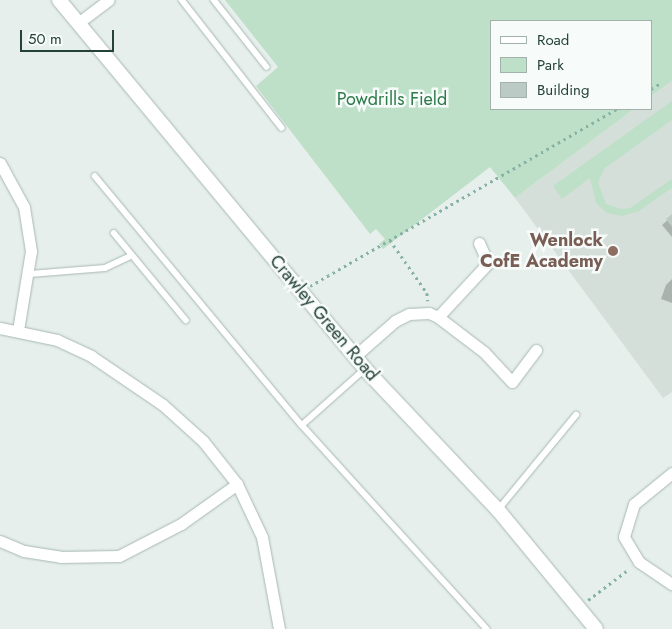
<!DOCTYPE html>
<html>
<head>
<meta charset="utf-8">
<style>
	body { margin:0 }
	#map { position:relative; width:672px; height:629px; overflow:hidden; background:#e6efeb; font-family:Jost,sans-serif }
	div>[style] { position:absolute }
	.built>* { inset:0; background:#d4dfda }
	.green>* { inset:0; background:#bfe0c8 }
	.shadow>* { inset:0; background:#0003 }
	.building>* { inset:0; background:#bbcac4 }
	.path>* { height:2.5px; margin-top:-1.25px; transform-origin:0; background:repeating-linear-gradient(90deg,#86b3a5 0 2.5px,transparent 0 6.5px) }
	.roads { filter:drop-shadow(0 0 1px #a8b8b2) drop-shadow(0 0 1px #a8b8b2) }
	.service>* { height:5.5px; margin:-2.75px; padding:0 2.75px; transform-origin:2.75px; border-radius:2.75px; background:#fff }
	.minor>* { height:11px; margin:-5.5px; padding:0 5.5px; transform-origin:5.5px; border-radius:5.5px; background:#fff }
	.tertiary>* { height:14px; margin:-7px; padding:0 7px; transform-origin:7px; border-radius:7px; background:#fff }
	.dots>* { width:14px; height:14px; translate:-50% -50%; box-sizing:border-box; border:2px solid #f7fbf9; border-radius:50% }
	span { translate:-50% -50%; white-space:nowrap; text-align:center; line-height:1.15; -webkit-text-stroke:5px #f7fbf9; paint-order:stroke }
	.park-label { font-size:18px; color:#2d7a4b }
	.education-label { font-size:18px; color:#785e54; font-weight:700 }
	.right { translate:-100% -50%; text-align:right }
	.street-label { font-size:18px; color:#24423a }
	.legend { position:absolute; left:490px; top:20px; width:162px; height:90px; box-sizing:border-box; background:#f7fbf9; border:1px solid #a3b1ad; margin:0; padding:6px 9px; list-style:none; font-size:15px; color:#24423a }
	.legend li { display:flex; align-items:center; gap:10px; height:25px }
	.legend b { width:25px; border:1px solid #a3b1ad }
	.scale { position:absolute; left:20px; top:30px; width:94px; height:22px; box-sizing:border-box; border:2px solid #24423a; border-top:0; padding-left:6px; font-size:15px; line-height:18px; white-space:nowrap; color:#24423a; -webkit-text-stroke:4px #f7fbf9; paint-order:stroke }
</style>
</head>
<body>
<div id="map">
	<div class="built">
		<div style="clip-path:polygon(672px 81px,672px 392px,663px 398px,515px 198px,634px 109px,651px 109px,651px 96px)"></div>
	</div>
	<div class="green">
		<div style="clip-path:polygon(225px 0,672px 0,672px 81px,651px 96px,651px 21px,491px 21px,491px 109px,634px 109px,515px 198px,490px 167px,383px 249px,379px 244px,385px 239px,376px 229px,370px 234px,256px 86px,278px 67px)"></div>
		<div style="clip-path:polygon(672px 101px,672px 120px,605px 168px,598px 182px,606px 204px,622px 209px,630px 208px,672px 179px,672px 188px,639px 211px,622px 216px,607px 213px,596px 203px,590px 178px,562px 199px,553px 186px)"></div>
	</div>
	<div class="shadow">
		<div style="clip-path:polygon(672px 216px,672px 237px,662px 225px)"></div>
		<div style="clip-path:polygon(672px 279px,672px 303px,661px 299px,666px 285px)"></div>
	</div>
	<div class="building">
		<div style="clip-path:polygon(672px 214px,672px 227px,666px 219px)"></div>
	</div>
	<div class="path">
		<div style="left:651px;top:89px;width:12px;rotate:-31deg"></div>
		<div style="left:390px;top:240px;width:65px;rotate:55.1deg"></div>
		<div style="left:427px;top:293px;width:8px;rotate:83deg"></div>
		<div style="left:310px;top:286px;width:354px;rotate:-30deg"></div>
		<div style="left:588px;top:600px;width:51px;rotate:-37.1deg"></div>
	</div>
	<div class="roads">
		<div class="service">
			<div style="left:182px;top:0;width:162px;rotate:52deg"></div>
			<div style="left:214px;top:0;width:85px;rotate:51.7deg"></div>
			<div style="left:95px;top:176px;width:324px;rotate:50.3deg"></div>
			<div style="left:302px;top:425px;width:275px;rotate:47.8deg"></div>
			<div style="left:114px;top:233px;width:113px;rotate:50.4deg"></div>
			<div style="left:30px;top:274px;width:75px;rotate:-4.6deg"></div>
			<div style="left:105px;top:268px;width:29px;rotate:-25deg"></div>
			<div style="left:302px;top:425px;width:84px;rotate:-41.6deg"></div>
			<div style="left:498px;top:510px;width:123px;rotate:-50.6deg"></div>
		</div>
		<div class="minor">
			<div style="left:78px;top:23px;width:38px;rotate:-37deg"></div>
			<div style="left:0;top:163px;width:50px;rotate:61.4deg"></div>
			<div style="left:24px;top:207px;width:45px;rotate:81deg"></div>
			<div style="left:31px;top:251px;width:80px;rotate:99.3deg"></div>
			<div style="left:438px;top:317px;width:58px;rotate:37.3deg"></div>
			<div style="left:484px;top:352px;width:41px;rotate:47deg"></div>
			<div style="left:512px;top:382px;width:40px;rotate:-53deg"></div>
			<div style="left:0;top:328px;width:58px;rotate:11.9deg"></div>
			<div style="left:57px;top:340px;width:38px;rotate:25deg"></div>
			<div style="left:91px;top:356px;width:87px;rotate:34.2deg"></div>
			<div style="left:163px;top:405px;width:54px;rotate:42deg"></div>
			<div style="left:203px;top:441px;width:55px;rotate:51.7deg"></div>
			<div style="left:237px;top:484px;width:59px;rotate:64.7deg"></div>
			<div style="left:262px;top:537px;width:94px;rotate:79.5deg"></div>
			<div style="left:355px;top:356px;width:53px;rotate:-41.2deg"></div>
			<div style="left:395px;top:321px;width:16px;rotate:-27deg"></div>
			<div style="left:409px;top:314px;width:20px;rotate:-3deg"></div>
			<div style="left:429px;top:313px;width:10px;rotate:24deg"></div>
			<div style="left:438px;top:317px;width:74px;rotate:-47.2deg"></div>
			<div style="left:488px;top:263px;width:22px;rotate:-114deg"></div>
			<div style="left:672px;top:473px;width:49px;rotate:140.8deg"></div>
			<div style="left:634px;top:504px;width:34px;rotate:107deg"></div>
			<div style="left:624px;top:537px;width:29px;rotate:59deg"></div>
			<div style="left:639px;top:562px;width:40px;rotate:34deg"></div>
			<div style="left:0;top:541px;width:26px;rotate:23deg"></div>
			<div style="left:24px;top:551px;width:37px;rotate:9deg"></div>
			<div style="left:61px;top:557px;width:58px;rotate:-1deg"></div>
			<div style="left:119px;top:556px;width:70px;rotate:-27.3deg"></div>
			<div style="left:181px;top:524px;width:69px;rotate:-35.5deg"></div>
		</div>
		<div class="tertiary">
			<div style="left:59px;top:0;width:479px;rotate:50.3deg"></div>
			<div style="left:365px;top:369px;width:194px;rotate:46.7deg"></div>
			<div style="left:498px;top:510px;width:154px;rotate:50.5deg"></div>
		</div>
	</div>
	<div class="dots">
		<div style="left:613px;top:251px;background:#8d6e63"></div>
	</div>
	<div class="park-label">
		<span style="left:392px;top:99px">Powdrills Field</span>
	</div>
	<div class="education-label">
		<span class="right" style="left:603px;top:251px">Wenlock<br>CofE Academy</span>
	</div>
	<div class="street-label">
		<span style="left:324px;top:318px;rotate:50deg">Crawley Green Road</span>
	</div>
	<ul class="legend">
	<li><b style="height:6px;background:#fff"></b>Road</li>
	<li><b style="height:14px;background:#bfe0c8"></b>Park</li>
	<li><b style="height:14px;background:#bbcac4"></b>Building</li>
	</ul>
	<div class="scale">50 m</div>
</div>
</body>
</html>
